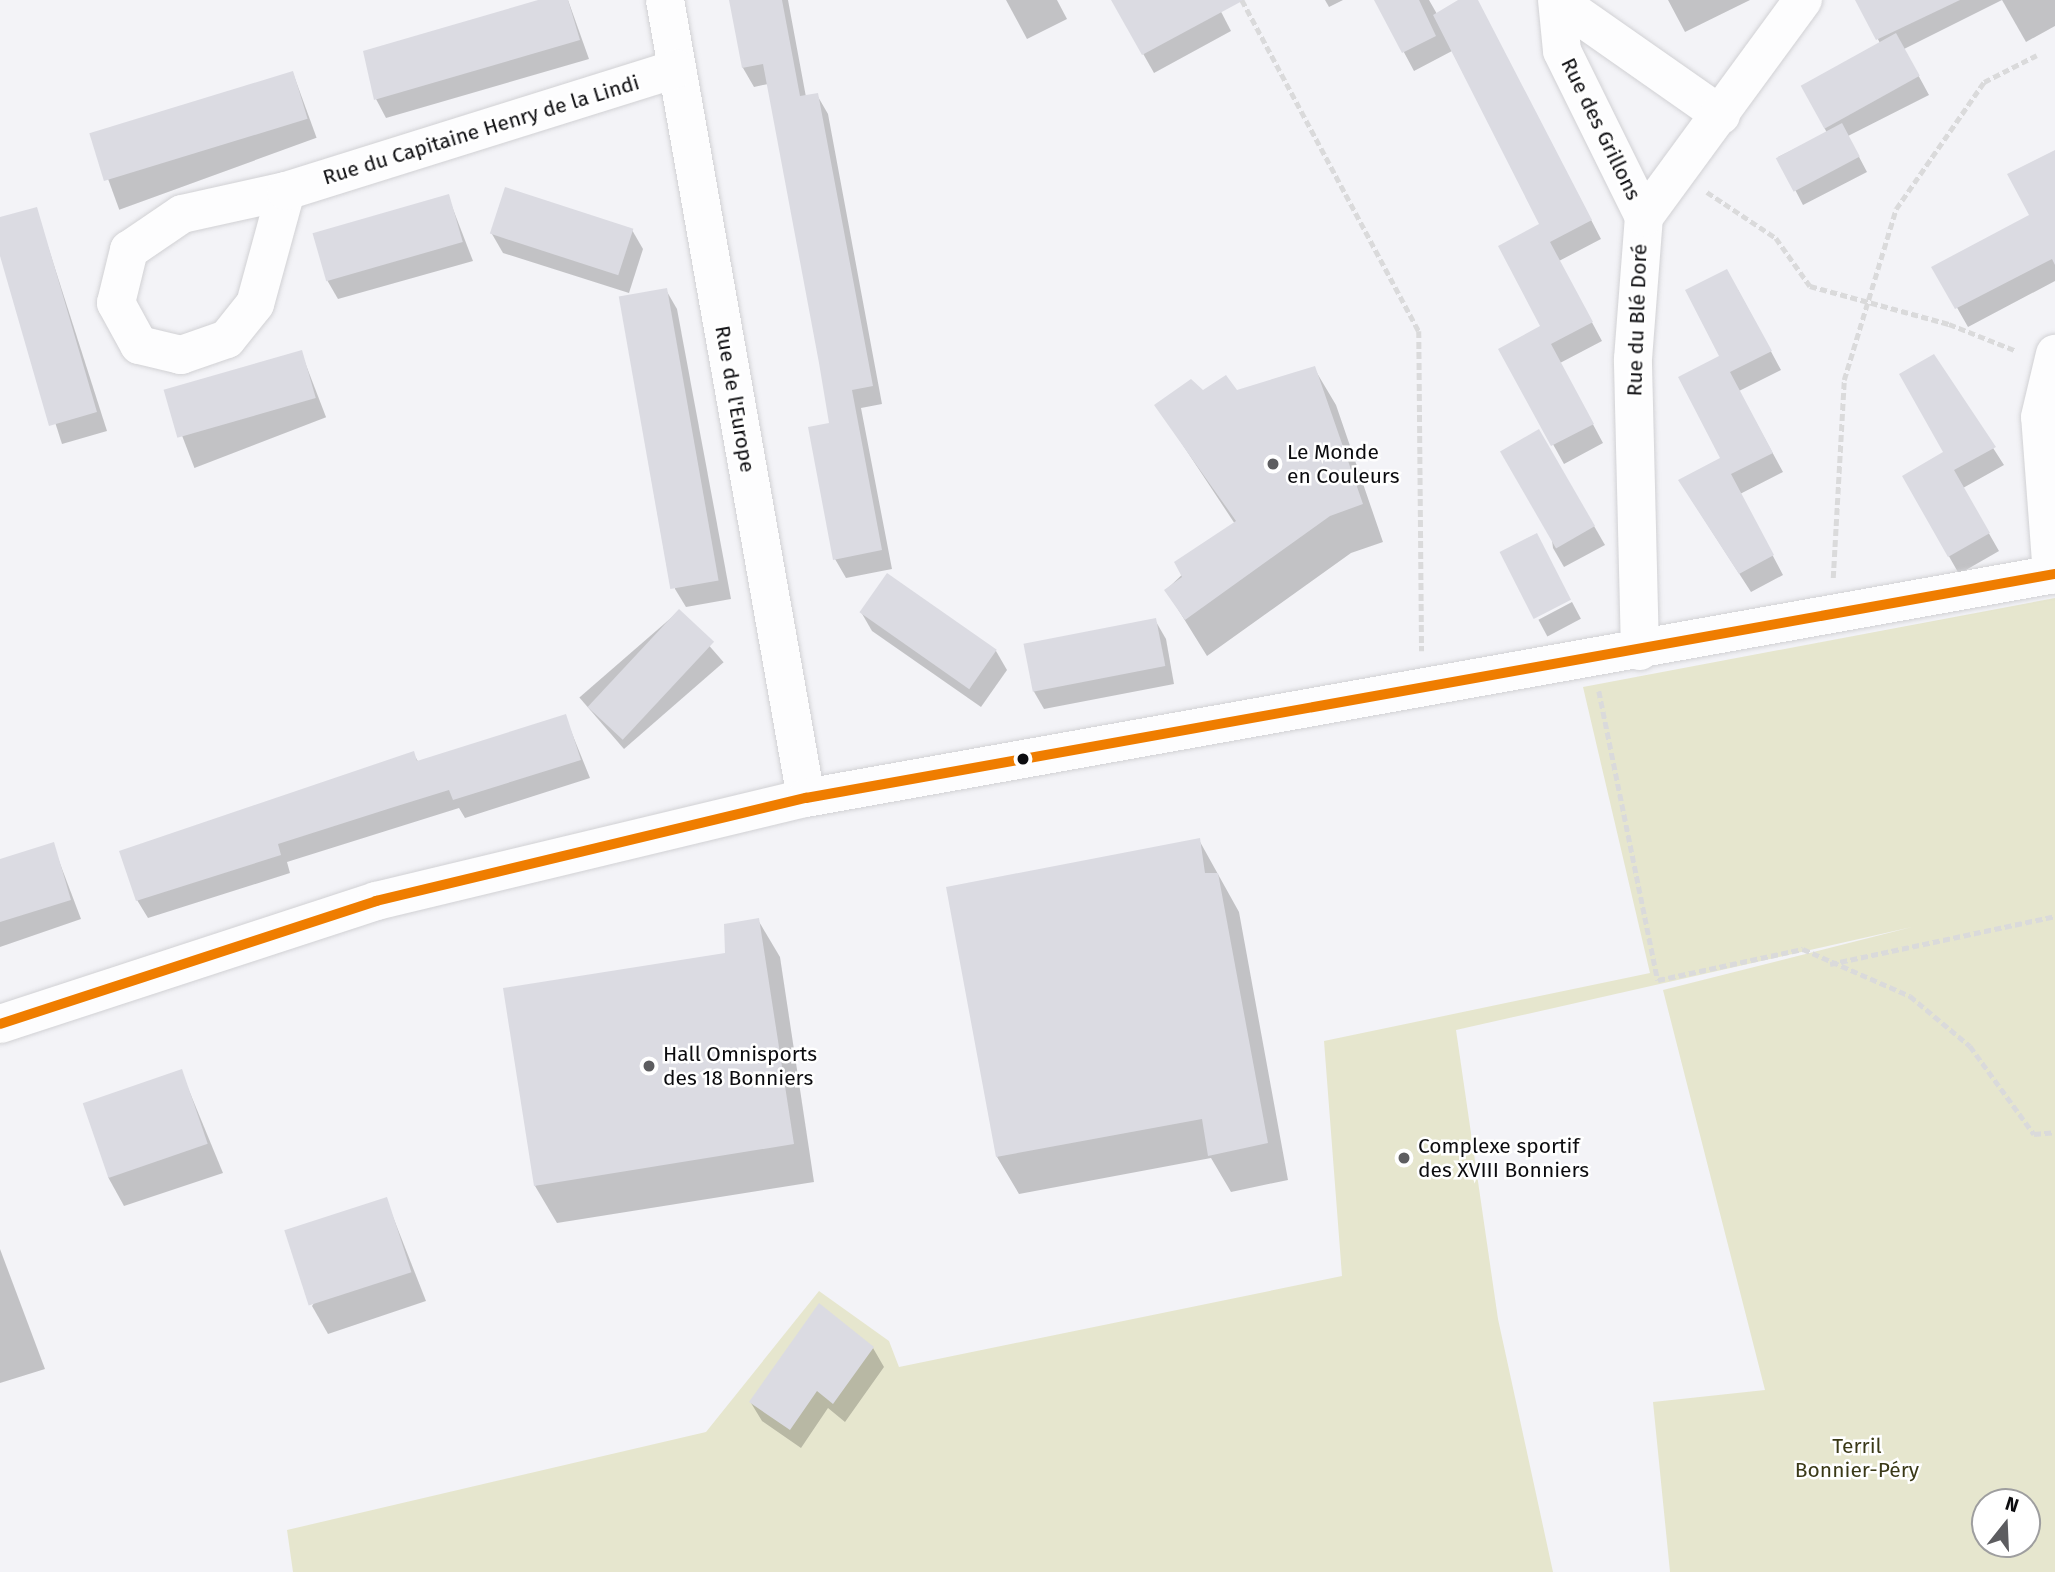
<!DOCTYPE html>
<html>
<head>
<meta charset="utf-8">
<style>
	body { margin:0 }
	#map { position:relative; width:2055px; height:1572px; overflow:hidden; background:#f3f3f7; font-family:"Fira Sans",sans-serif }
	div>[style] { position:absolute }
	.green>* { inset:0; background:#e6e6ce }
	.shadow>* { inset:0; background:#0003; transform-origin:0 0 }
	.building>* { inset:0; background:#dbdbe2; transform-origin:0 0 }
	.path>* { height:4.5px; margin-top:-2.25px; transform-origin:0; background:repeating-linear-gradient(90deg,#dadadb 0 7px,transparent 0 10.5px) }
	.roads { filter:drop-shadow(0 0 2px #d1d1d4) drop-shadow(0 0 2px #d1d1d4) }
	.street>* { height:38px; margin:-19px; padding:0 19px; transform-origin:19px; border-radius:19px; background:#fdfdfe }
	.bus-1>* { height:10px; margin:-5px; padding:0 5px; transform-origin:5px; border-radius:5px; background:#ef7d00 }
	.dots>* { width:19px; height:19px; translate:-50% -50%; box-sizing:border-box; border:4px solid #fff; border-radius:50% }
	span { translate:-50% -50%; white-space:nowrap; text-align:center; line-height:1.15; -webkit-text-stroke:5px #fff; paint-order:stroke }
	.street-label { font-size:21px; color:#0c0c0f }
	.poi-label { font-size:21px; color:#0c0c0f }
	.left { translate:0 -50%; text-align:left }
	.park-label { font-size:21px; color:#3a3917 }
	.north { position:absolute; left:1971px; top:1488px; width:70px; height:70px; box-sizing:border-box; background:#fff; border:2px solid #9e9e9f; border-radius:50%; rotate:18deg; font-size:19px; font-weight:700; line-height:28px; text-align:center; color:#0c0c0f }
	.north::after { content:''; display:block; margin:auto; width:24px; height:32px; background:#5d5d60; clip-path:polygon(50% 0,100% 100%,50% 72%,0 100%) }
</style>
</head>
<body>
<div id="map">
	<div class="green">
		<div style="clip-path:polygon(evenodd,2055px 598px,2055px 1572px,1670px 1572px,1653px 1402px,1765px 1390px,1663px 990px,1912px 927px,1456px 1030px,1498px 1319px,1553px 1572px,293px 1572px,287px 1530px,706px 1432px,819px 1291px,889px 1341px,899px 1367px,1342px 1276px,1324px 1041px,1650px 973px,1583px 687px,2055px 598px,1985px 1502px,2027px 1502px,2027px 1544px,1985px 1544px,1985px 1502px)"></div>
	</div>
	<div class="shadow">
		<div style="clip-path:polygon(544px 0,568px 0,589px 59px,386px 118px,376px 99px)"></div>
		<div style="clip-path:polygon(731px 0,788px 0,806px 97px,817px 95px,828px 114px,882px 404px,861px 408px,892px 569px,846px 578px,835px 559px,831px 424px,768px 84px,754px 87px,743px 68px)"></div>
		<div style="clip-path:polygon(1006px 0,1057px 0,1067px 19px,1027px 39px)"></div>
		<div style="clip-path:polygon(1145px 0,1215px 0,1231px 31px,1154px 73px,1120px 13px)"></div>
		<div style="clip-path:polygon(1325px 0,1343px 0,1329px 7px)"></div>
		<div style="clip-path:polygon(1376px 0,1429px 0,1437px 14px,1461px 0,1477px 0,1601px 239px,1559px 261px,1602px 341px,1560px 363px,1603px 443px,1564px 464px,1500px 349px,1542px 327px,1541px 225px,1452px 51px,1414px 71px)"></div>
		<div style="clip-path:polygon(1668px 0,1750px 0,1685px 32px)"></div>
		<div style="clip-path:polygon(1857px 0,2002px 0,1904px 49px,1929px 95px,1848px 136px,1867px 172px,1803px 205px,1778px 157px,1827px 133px,1823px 125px,1880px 43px)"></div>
		<div style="clip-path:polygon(2002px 0,2055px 0,2055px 26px,2026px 42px)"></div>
		<div style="left:293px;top:73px;width:69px;height:210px;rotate:70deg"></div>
		<div style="clip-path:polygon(2055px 153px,2055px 281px,1968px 327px,1934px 267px,2031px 216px)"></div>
		<div style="clip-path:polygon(448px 196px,473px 261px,338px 299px,327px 280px)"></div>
		<div style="clip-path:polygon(36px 209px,107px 431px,62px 444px,0 249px,0 219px)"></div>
		<div style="clip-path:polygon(632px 230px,643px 249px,629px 293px,503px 253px,492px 234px)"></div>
		<div style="clip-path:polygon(666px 290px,677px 309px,731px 599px,686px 607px,675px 589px)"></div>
		<div style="clip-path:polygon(1738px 290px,1781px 370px,1739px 391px,1783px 472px,1740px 494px,1783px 575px,1751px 592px,1691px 499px,1722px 459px,1721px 356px)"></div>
		<div style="left:301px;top:352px;width:70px;height:141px;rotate:69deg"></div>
		<div style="clip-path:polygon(1934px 356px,2004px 465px,1963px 488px,1999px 551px,1959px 574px,1904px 477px,1946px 453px)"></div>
		<div style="clip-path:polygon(1314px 368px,1336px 405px,1383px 542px,1351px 553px,1207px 656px,1166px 590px,1235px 524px,1157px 406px,1203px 393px,1237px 392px)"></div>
		<div style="clip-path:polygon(1539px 431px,1605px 545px,1564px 567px,1553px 548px)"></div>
		<div style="left:1572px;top:602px;width:19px;height:38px;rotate:62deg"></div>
		<div style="left:679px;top:611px;width:68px;height:132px;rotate:49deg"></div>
		<div style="clip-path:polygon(861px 612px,996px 651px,1007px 670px,981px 707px,872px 631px)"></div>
		<div style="clip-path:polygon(1155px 620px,1166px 639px,1174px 684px,1044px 709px,1033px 690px)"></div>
		<div style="clip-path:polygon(565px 716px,590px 778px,465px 818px,459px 808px,287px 862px,290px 873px,148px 918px,137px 900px,413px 753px,419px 763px)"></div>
		<div style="clip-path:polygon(1199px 840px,1239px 912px,1288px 1180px,1231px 1192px,1211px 1158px,1019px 1194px,997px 1157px)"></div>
		<div style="clip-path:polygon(53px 845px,81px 919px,0 947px,0 861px)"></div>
		<div style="clip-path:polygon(758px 920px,780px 957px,814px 1182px,557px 1223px,535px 1186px)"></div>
		<div style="clip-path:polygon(181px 1071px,223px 1173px,124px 1206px,108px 1177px)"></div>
		<div style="clip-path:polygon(386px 1199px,426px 1301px,328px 1334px,312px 1306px)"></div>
		<div style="clip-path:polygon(0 1249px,45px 1369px,0 1383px)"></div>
		<div style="clip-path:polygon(873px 1348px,884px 1367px,845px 1422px,828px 1408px,801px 1448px,762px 1421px,751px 1403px)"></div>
	</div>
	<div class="building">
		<div style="clip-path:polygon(538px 0,568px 0,580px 40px,374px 100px,363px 51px)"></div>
		<div style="clip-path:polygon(729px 0,782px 0,800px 96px,818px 93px,873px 386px,852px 390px,882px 550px,833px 560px,808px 427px,829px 423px,819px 363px,763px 64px,742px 68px)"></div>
		<div style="clip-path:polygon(1111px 0,1244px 0,1142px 55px)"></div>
		<div style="clip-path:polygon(1374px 0,1419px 0,1436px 36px,1402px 53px)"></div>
		<div style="clip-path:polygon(1458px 0,1478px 0,1592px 220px,1550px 242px,1593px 322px,1551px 344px,1594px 424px,1551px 446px,1498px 349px,1540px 326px,1498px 246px,1539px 224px,1433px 15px)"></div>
		<div style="clip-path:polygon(1855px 0,1960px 0,1876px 40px)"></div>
		<div style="left:1896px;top:33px;width:49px;height:109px;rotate:61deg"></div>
		<div style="left:293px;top:71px;width:50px;height:213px;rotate:73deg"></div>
		<div style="left:1842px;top:123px;width:38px;height:75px;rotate:62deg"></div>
		<div style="clip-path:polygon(2055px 150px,2055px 265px,2052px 259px,1955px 309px,1931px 267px,2029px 215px,2007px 174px)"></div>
		<div style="left:505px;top:187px;width:135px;height:49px;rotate:18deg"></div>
		<div style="left:449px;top:194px;width:50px;height:142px;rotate:74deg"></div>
		<div style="clip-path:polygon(37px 207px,97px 412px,49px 426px,0 256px,0 217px)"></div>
		<div style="clip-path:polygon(1727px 269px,1772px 351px,1730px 372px,1773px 453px,1731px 474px,1774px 555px,1739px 574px,1678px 480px,1720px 458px,1678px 377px,1719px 356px,1685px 290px)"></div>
		<div style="left:667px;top:288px;width:297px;height:49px;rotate:80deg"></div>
		<div style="left:302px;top:350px;width:50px;height:144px;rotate:74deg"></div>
		<div style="clip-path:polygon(1934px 354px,1996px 447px,1954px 470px,1990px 533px,1948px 557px,1902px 476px,1943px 452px,1899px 374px)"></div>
		<div style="clip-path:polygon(1315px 366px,1363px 504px,1330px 516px,1185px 620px,1164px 590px,1182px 577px,1174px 562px,1236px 521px,1154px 405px,1191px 379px,1203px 390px,1226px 375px,1237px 390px)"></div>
		<div style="left:1539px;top:429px;width:112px;height:45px;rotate:60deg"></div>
		<div style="left:1537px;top:533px;width:75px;height:42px;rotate:63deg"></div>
		<div style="left:887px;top:573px;width:134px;height:48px;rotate:35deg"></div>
		<div style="left:679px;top:609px;width:48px;height:134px;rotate:43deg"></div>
		<div style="left:1156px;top:618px;width:49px;height:135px;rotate:79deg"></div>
		<div style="clip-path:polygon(566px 714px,581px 760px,453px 800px,449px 790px,394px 807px,278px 844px,281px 855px,136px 901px,119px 851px,414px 751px,417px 761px)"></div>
		<div style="clip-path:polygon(1200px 838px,1205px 873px,1218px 873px,1268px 1143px,1208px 1156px,1202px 1119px,996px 1157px,946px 887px)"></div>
		<div style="clip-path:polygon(54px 842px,71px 900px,0 922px,0 859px)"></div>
		<div style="clip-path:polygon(759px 918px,794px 1144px,534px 1186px,503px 988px,725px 953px,724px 924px)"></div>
		<div style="left:182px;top:1069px;width:79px;height:105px;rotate:71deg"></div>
		<div style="left:387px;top:1197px;width:79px;height:108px;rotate:72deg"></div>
		<div style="clip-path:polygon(819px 1303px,874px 1347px,833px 1404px,817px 1391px,790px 1430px,749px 1402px)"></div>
	</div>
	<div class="path">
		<div style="left:1242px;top:0;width:375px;rotate:61.9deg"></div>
		<div style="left:1419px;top:331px;width:320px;rotate:89.5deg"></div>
		<div style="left:1707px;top:192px;width:83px;rotate:33.7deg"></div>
		<div style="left:1776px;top:238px;width:59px;rotate:54.7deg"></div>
		<div style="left:1810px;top:286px;width:144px;rotate:15.3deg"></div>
		<div style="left:1949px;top:324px;width:73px;rotate:21.7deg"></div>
		<div style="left:1833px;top:578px;width:198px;rotate:-86.8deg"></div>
		<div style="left:1844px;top:380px;width:179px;rotate:-73.1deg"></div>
		<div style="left:1896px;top:209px;width:155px;rotate:-55.3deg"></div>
		<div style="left:1984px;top:82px;width:59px;rotate:-27deg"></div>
		<div style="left:1599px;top:691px;width:295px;rotate:78.5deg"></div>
		<div style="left:1658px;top:980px;width:148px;rotate:-12.1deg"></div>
		<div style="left:1803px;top:949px;width:117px;rotate:23.7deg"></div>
		<div style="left:1910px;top:996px;width:78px;rotate:39.8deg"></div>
		<div style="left:1970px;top:1046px;width:109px;rotate:54deg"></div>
		<div style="left:2034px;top:1134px;width:21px;rotate:-5deg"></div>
		<div style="left:1830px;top:964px;width:230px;rotate:-12deg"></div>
	</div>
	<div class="roads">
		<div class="street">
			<div style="left:665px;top:0;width:810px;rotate:79.98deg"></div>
			<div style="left:1557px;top:0;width:51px;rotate:84.4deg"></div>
			<div style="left:1562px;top:51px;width:185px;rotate:63.7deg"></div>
			<div style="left:1558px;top:1px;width:199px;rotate:35deg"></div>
			<div style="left:286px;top:191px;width:117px;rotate:105.3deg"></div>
			<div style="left:255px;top:304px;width:45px;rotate:128.7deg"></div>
			<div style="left:227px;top:339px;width:49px;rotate:160.8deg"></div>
			<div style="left:181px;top:355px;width:43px;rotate:-166.6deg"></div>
			<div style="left:139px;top:345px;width:48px;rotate:-118.7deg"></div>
			<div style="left:116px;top:303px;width:55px;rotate:-76.2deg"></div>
			<div style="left:129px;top:250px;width:64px;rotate:-34.2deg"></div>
			<div style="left:182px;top:214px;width:107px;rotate:-12.5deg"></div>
			<div style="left:286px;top:191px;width:409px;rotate:-17.4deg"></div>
			<div style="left:2052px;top:575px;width:158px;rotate:-94.3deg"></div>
			<div style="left:2040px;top:417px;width:65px;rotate:-76.6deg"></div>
			<div style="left:1640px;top:651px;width:292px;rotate:-91.4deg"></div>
			<div style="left:1633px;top:359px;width:142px;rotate:-85.6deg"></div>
			<div style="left:1644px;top:217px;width:269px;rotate:-53.8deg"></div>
			<div style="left:0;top:1024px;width:396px;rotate:-18.1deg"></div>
			<div style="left:376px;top:901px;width:442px;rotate:-13.5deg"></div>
			<div style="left:806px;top:798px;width:1269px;rotate:-10.17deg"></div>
		</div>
	</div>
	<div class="bus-1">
		<div style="left:0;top:1024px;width:396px;rotate:-18.1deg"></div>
		<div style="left:376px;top:901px;width:442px;rotate:-13.5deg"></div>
		<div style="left:806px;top:798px;width:1269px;rotate:-10.17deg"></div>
	</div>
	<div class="dots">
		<div style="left:1273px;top:464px;background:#5d5d60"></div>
		<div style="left:1023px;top:759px;background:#0c0c0f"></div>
		<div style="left:649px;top:1066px;background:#5d5d60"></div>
		<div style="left:1404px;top:1158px;background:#5d5d60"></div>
	</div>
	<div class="street-label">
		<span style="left:1601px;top:129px;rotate:64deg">Rue des Grillons</span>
		<span style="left:481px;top:130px;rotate:-17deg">Rue du Capitaine Henry de la Lindi</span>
		<span style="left:1637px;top:320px;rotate:-88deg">Rue du Blé Doré</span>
		<span style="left:735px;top:399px;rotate:80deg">Rue de l'Europe</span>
	</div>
	<div class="poi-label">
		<span class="left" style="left:1287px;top:464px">Le Monde<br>en Couleurs</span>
		<span class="left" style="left:663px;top:1066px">Hall Omnisports<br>des 18 Bonniers</span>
		<span class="left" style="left:1418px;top:1158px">Complexe sportif<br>des XVIII Bonniers</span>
	</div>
	<div class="park-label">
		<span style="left:1857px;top:1458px">Terril<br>Bonnier-Péry</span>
	</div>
	<div class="north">N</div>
</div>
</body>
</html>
